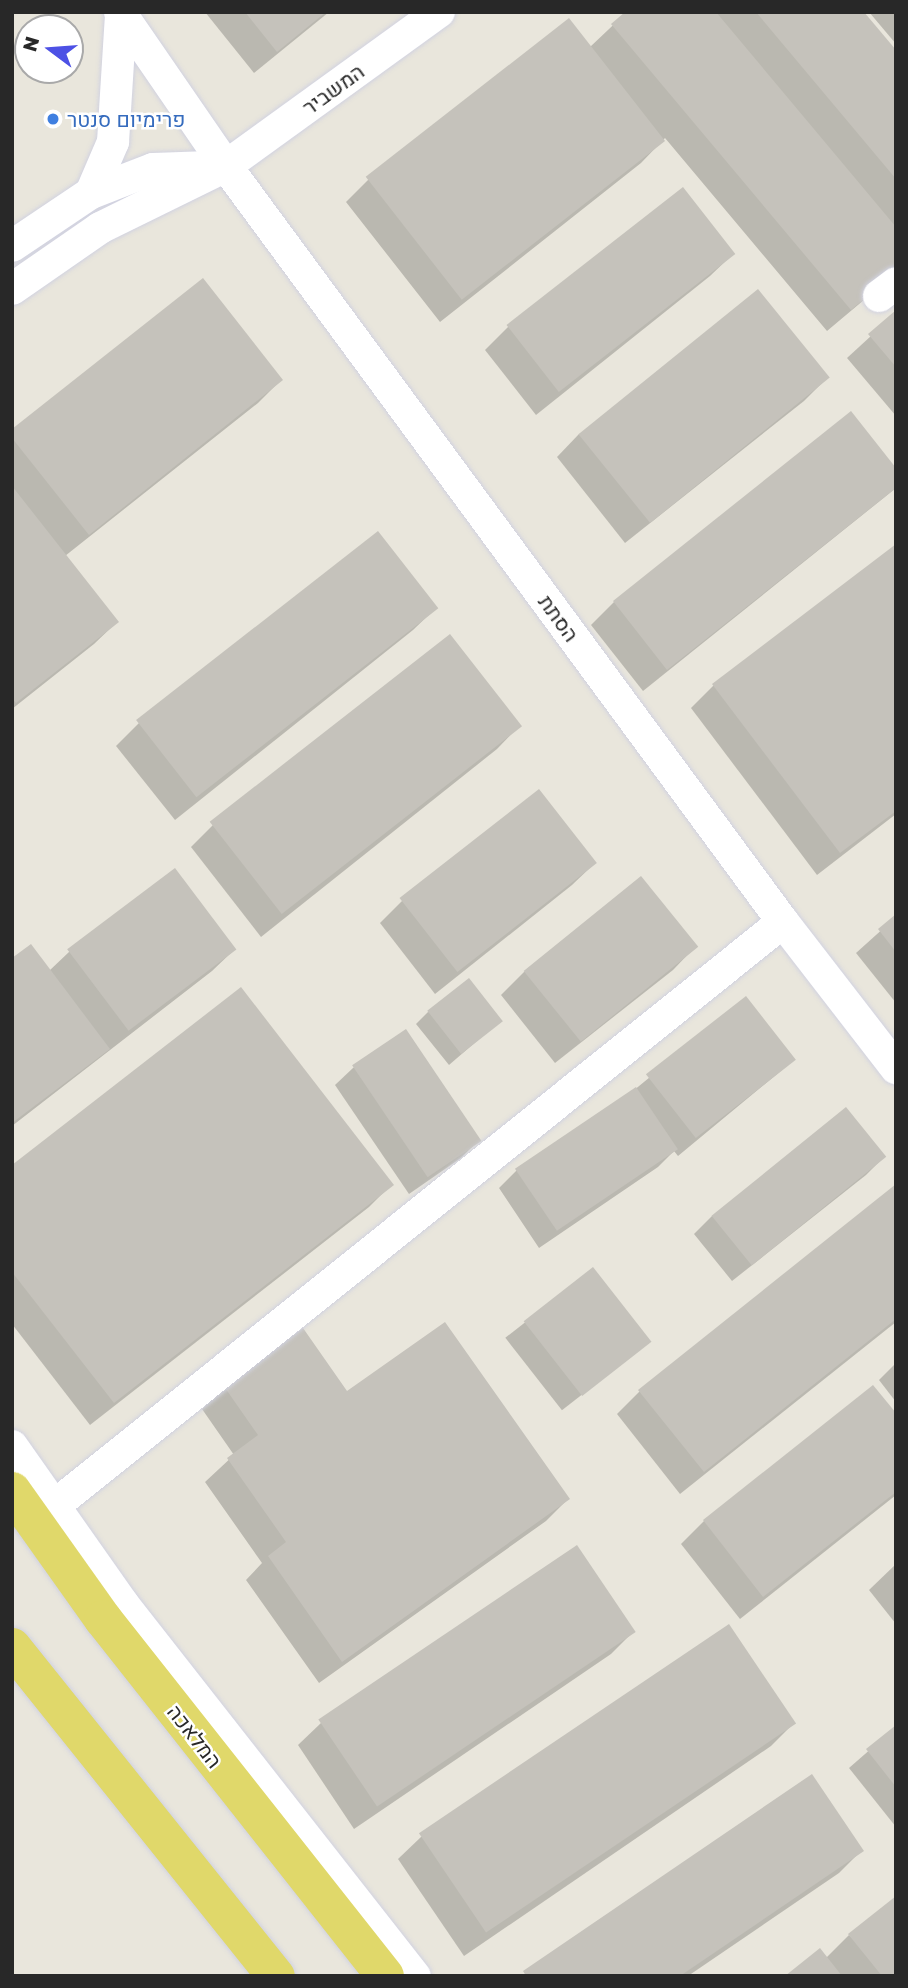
<!DOCTYPE html>
<html>
<head>
<meta charset="utf-8">
<style>
	body { margin:0 }
	#map { position:relative; width:908px; height:1988px; overflow:hidden; background:#e9e6dc; font-family:"Golos Text",Heebo,sans-serif }
	div>[style] { position:absolute }
	.shadow>* { inset:0; background:#0003; transform-origin:0 0 }
	.building>* { inset:0; background:#c5c2bb; transform-origin:0 0 }
	.roads { filter:drop-shadow(0 0 2px #d1d2e0) drop-shadow(0 0 2px #d1d2e0) }
	.minor>* { height:32px; margin:-16px; padding:0 16px; transform-origin:16px; border-radius:16px; background:#fff }
	.major>* { height:38px; margin:-19px; padding:0 19px; transform-origin:19px; border-radius:19px; background:#e0d86a }
	.dots>* { width:19px; height:19px; translate:-50% -50%; box-sizing:border-box; border:4px solid #fff; border-radius:50% }
	span { translate:-50% -50%; white-space:nowrap; text-align:center; line-height:1.15; -webkit-text-stroke:5px #fff; paint-order:stroke }
	.street-label { font-size:21px; color:#282828 }
	.shop-label { font-size:21px; color:#366cbe }
	.left { translate:0 -50%; text-align:left }
	.frame { position:absolute; inset:0; border:14px solid #282828; pointer-events:none }
	.north { position:absolute; left:14px; top:14px; width:70px; height:70px; box-sizing:border-box; background:#fff; border:2px solid #a9a9a9; border-radius:50%; rotate:286deg; font-size:19px; font-weight:700; line-height:28px; text-align:center; color:#282828 }
	.north::after { content:''; display:block; margin:auto; width:24px; height:32px; background:#4d51e5; clip-path:polygon(50% 0,100% 100%,50% 72%,0 100%) }
</style>
</head>
<body>
<div id="map">
	<div class="shadow">
		<div style="clip-path:polygon(205px 12px,329px 12px,254px 73px)"></div>
		<div style="clip-path:polygon(627px 12px,862px 12px,896px 52px,896px 273px,827px 331px,665px 138px,641px 163px,440px 322px,346px 202px,368px 180px,590px 47px)"></div>
		<div style="clip-path:polygon(869px 12px,896px 12px,896px 44px)"></div>
		<div style="clip-path:polygon(682px 189px,733px 254px,710px 276px,536px 415px,485px 350px,508px 327px)"></div>
		<div style="clip-path:polygon(896px 313px,896px 416px,847px 358px)"></div>
		<div style="clip-path:polygon(827px 378px,804px 401px,625px 543px,557px 457px,579px 434px)"></div>
		<div style="clip-path:polygon(281px 380px,258px 403px,65px 556px,117px 622px,94px 644px,12px 709px,12px 431px)"></div>
		<div style="clip-path:polygon(851px 414px,896px 488px,643px 691px,591px 625px,614px 602px)"></div>
		<div style="clip-path:polygon(896px 547px,896px 814px,817px 875px,691px 708px,714px 685px)"></div>
		<div style="clip-path:polygon(436px 608px,413px 630px,175px 820px,116px 746px,139px 723px)"></div>
		<div style="clip-path:polygon(519px 726px,497px 749px,261px 937px,191px 847px,213px 825px)"></div>
		<div style="clip-path:polygon(595px 863px,572px 885px,435px 994px,380px 923px,402px 901px)"></div>
		<div style="clip-path:polygon(175px 870px,235px 949px,212px 971px,12px 1126px,12px 960px,49px 971px,69px 952px)"></div>
		<div style="clip-path:polygon(896px 917px,896px 1003px,856px 953px)"></div>
		<div style="clip-path:polygon(695px 947px,673px 970px,555px 1063px,501px 995px,524px 972px)"></div>
		<div style="clip-path:polygon(745px 999px,794px 1060px,678px 1156px,674px 1151px,658px 1167px,539px 1248px,499px 1188px,517px 1170px,633px 1091px)"></div>
		<div style="clip-path:polygon(428px 1012px,500px 1021px,449px 1065px,416px 1024px)"></div>
		<div style="clip-path:polygon(405px 1032px,479px 1140px,461px 1158px,409px 1194px,335px 1085px,353px 1068px)"></div>
		<div style="clip-path:polygon(884px 1157px,866px 1175px,732px 1281px,694px 1234px,712px 1216px)"></div>
		<div style="clip-path:polygon(12px 1167px,391px 1185px,369px 1207px,90px 1425px,12px 1324px)"></div>
		<div style="clip-path:polygon(896px 1187px,896px 1322px,680px 1494px,617px 1414px,639px 1392px)"></div>
		<div style="left:592px;top:1270px;width:92px;height:110px;rotate:52deg"></div>
		<div style="clip-path:polygon(896px 1363px,896px 1402px,879px 1380px)"></div>
		<div style="clip-path:polygon(224px 1387px,347px 1394px,568px 1499px,546px 1521px,319px 1683px,246px 1580px,262px 1563px,205px 1482px,234px 1455px,202px 1409px)"></div>
		<div style="clip-path:polygon(873px 1387px,896px 1416px,896px 1495px,740px 1619px,681px 1544px,704px 1521px)"></div>
		<div style="clip-path:polygon(896px 1564px,896px 1624px,869px 1590px)"></div>
		<div style="clip-path:polygon(728px 1627px,794px 1723px,771px 1746px,464px 1956px,398px 1859px,421px 1837px)"></div>
		<div style="clip-path:polygon(634px 1631px,611px 1654px,354px 1829px,298px 1745px,321px 1723px)"></div>
		<div style="clip-path:polygon(896px 1727px,896px 1827px,849px 1768px)"></div>
		<div style="clip-path:polygon(862px 1850px,839px 1873px,688px 1976px,521px 1976px)"></div>
		<div style="clip-path:polygon(849px 1935px,896px 1976px,788px 1976px,826px 1958px)"></div>
	</div>
	<div class="building">
		<div style="clip-path:polygon(245px 12px,326px 12px,277px 52px)"></div>
		<div style="clip-path:polygon(625px 12px,716px 12px,896px 227px,896px 272px,851px 310px,611px 24px)"></div>
		<div style="clip-path:polygon(756px 12px,864px 12px,896px 50px,896px 179px)"></div>
		<div style="left:569px;top:18px;width:156px;height:258px;rotate:52deg"></div>
		<div style="left:683px;top:187px;width:85px;height:224px;rotate:52deg"></div>
		<div style="clip-path:polygon(203px 278px,283px 380px,89px 535px,12px 438px,12px 429px)"></div>
		<div style="left:758px;top:289px;width:114px;height:231px;rotate:51deg"></div>
		<div style="clip-path:polygon(896px 310px,896px 367px,868px 334px)"></div>
		<div style="clip-path:polygon(851px 411px,896px 468px,896px 488px,667px 670px,613px 601px)"></div>
		<div style="clip-path:polygon(12px 486px,119px 622px,16px 703px,12px 698px)"></div>
		<div style="left:378px;top:531px;width:98px;height:307px;rotate:52deg"></div>
		<div style="clip-path:polygon(896px 544px,896px 811px,840px 853px,712px 684px)"></div>
		<div style="left:450px;top:634px;width:117px;height:305px;rotate:52deg"></div>
		<div style="left:539px;top:789px;width:94px;height:177px;rotate:52deg"></div>
		<div style="left:175px;top:868px;width:102px;height:135px;rotate:53deg"></div>
		<div style="left:641px;top:876px;width:91px;height:151px;rotate:51deg"></div>
		<div style="clip-path:polygon(896px 914px,896px 952px,878px 929px)"></div>
		<div style="clip-path:polygon(31px 944px,110px 1049px,12px 1123px,12px 958px)"></div>
		<div style="left:469px;top:978px;width:55px;height:53px;rotate:52deg"></div>
		<div style="clip-path:polygon(241px 987px,394px 1185px,114px 1403px,12px 1272px,12px 1165px)"></div>
		<div style="left:746px;top:996px;width:81px;height:127px;rotate:52deg"></div>
		<div style="left:406px;top:1029px;width:135px;height:65px;rotate:56deg"></div>
		<div style="left:636px;top:1087px;width:75px;height:146px;rotate:56deg"></div>
		<div style="left:846px;top:1107px;width:64px;height:173px;rotate:51deg"></div>
		<div style="clip-path:polygon(896px 1184px,896px 1319px,704px 1472px,638px 1390px)"></div>
		<div style="left:593px;top:1267px;width:95px;height:88px;rotate:52deg"></div>
		<div style="clip-path:polygon(445px 1322px,570px 1499px,342px 1662px,268px 1556px,286px 1542px,227px 1458px,258px 1435px,223px 1385px,303px 1328px,347px 1391px)"></div>
		<div style="clip-path:polygon(873px 1385px,896px 1413px,896px 1492px,763px 1597px,703px 1520px)"></div>
		<div style="left:577px;top:1545px;width:105px;height:312px;rotate:56deg"></div>
		<div style="left:729px;top:1624px;width:120px;height:374px;rotate:56deg"></div>
		<div style="clip-path:polygon(896px 1725px,896px 1787px,866px 1749px)"></div>
		<div style="clip-path:polygon(812px 1774px,864px 1851px,680px 1976px,526px 1976px,523px 1971px)"></div>
		<div style="clip-path:polygon(896px 1896px,896px 1976px,882px 1976px,848px 1934px)"></div>
		<div style="clip-path:polygon(820px 1948px,842px 1976px,785px 1976px)"></div>
	</div>
	<div class="roads">
		<div class="minor">
			<div style="left:120px;top:12px;width:187px;rotate:55.5deg"></div>
			<div style="left:226px;top:166px;width:939px;rotate:53.62deg"></div>
			<div style="left:783px;top:922px;width:185px;rotate:52.3deg"></div>
			<div style="left:91px;top:193px;width:56px;rotate:-66.7deg"></div>
			<div style="left:113px;top:142px;width:128px;rotate:-86.4deg"></div>
			<div style="left:12px;top:246px;width:95px;rotate:-33.9deg"></div>
			<div style="left:91px;top:193px;width:66px;rotate:-21.2deg"></div>
			<div style="left:153px;top:169px;width:57px;rotate:-2deg"></div>
			<div style="left:12px;top:289px;width:107px;rotate:-34.7deg"></div>
			<div style="left:100px;top:228px;width:140px;rotate:-26.2deg"></div>
			<div style="left:226px;top:166px;width:263px;rotate:-35.9deg"></div>
			<div style="left:879px;top:296px;width:21px;rotate:-37deg"></div>
			<div style="left:12px;top:1446px;width:193px;rotate:54.9deg"></div>
			<div style="left:123px;top:1604px;width:473px;rotate:51.9deg"></div>
			<div style="left:54px;top:1506px;width:934px;rotate:-38.7deg"></div>
		</div>
		<div class="major">
			<div style="left:12px;top:1491px;width:157px;rotate:54.6deg"></div>
			<div style="left:103px;top:1619px;width:455px;rotate:51.7deg"></div>
			<div style="left:12px;top:1647px;width:422px;rotate:51.3deg"></div>
		</div>
	</div>
	<div class="dots">
		<div style="left:53px;top:119px;background:#3f7fe0"></div>
	</div>
	<div class="street-label">
		<span style="left:333px;top:89px;rotate:-36deg">המשביר</span>
		<span style="left:559px;top:618px;rotate:54deg">הסתת</span>
		<span style="left:195px;top:1736px;rotate:52deg">המלאכה</span>
	</div>
	<div class="shop-label">
		<span class="left" style="left:67px;top:119px">פרימיום סנטר</span>
	</div>
	<div class="frame"></div>
	<div class="north">N</div>
</div>
</body>
</html>
